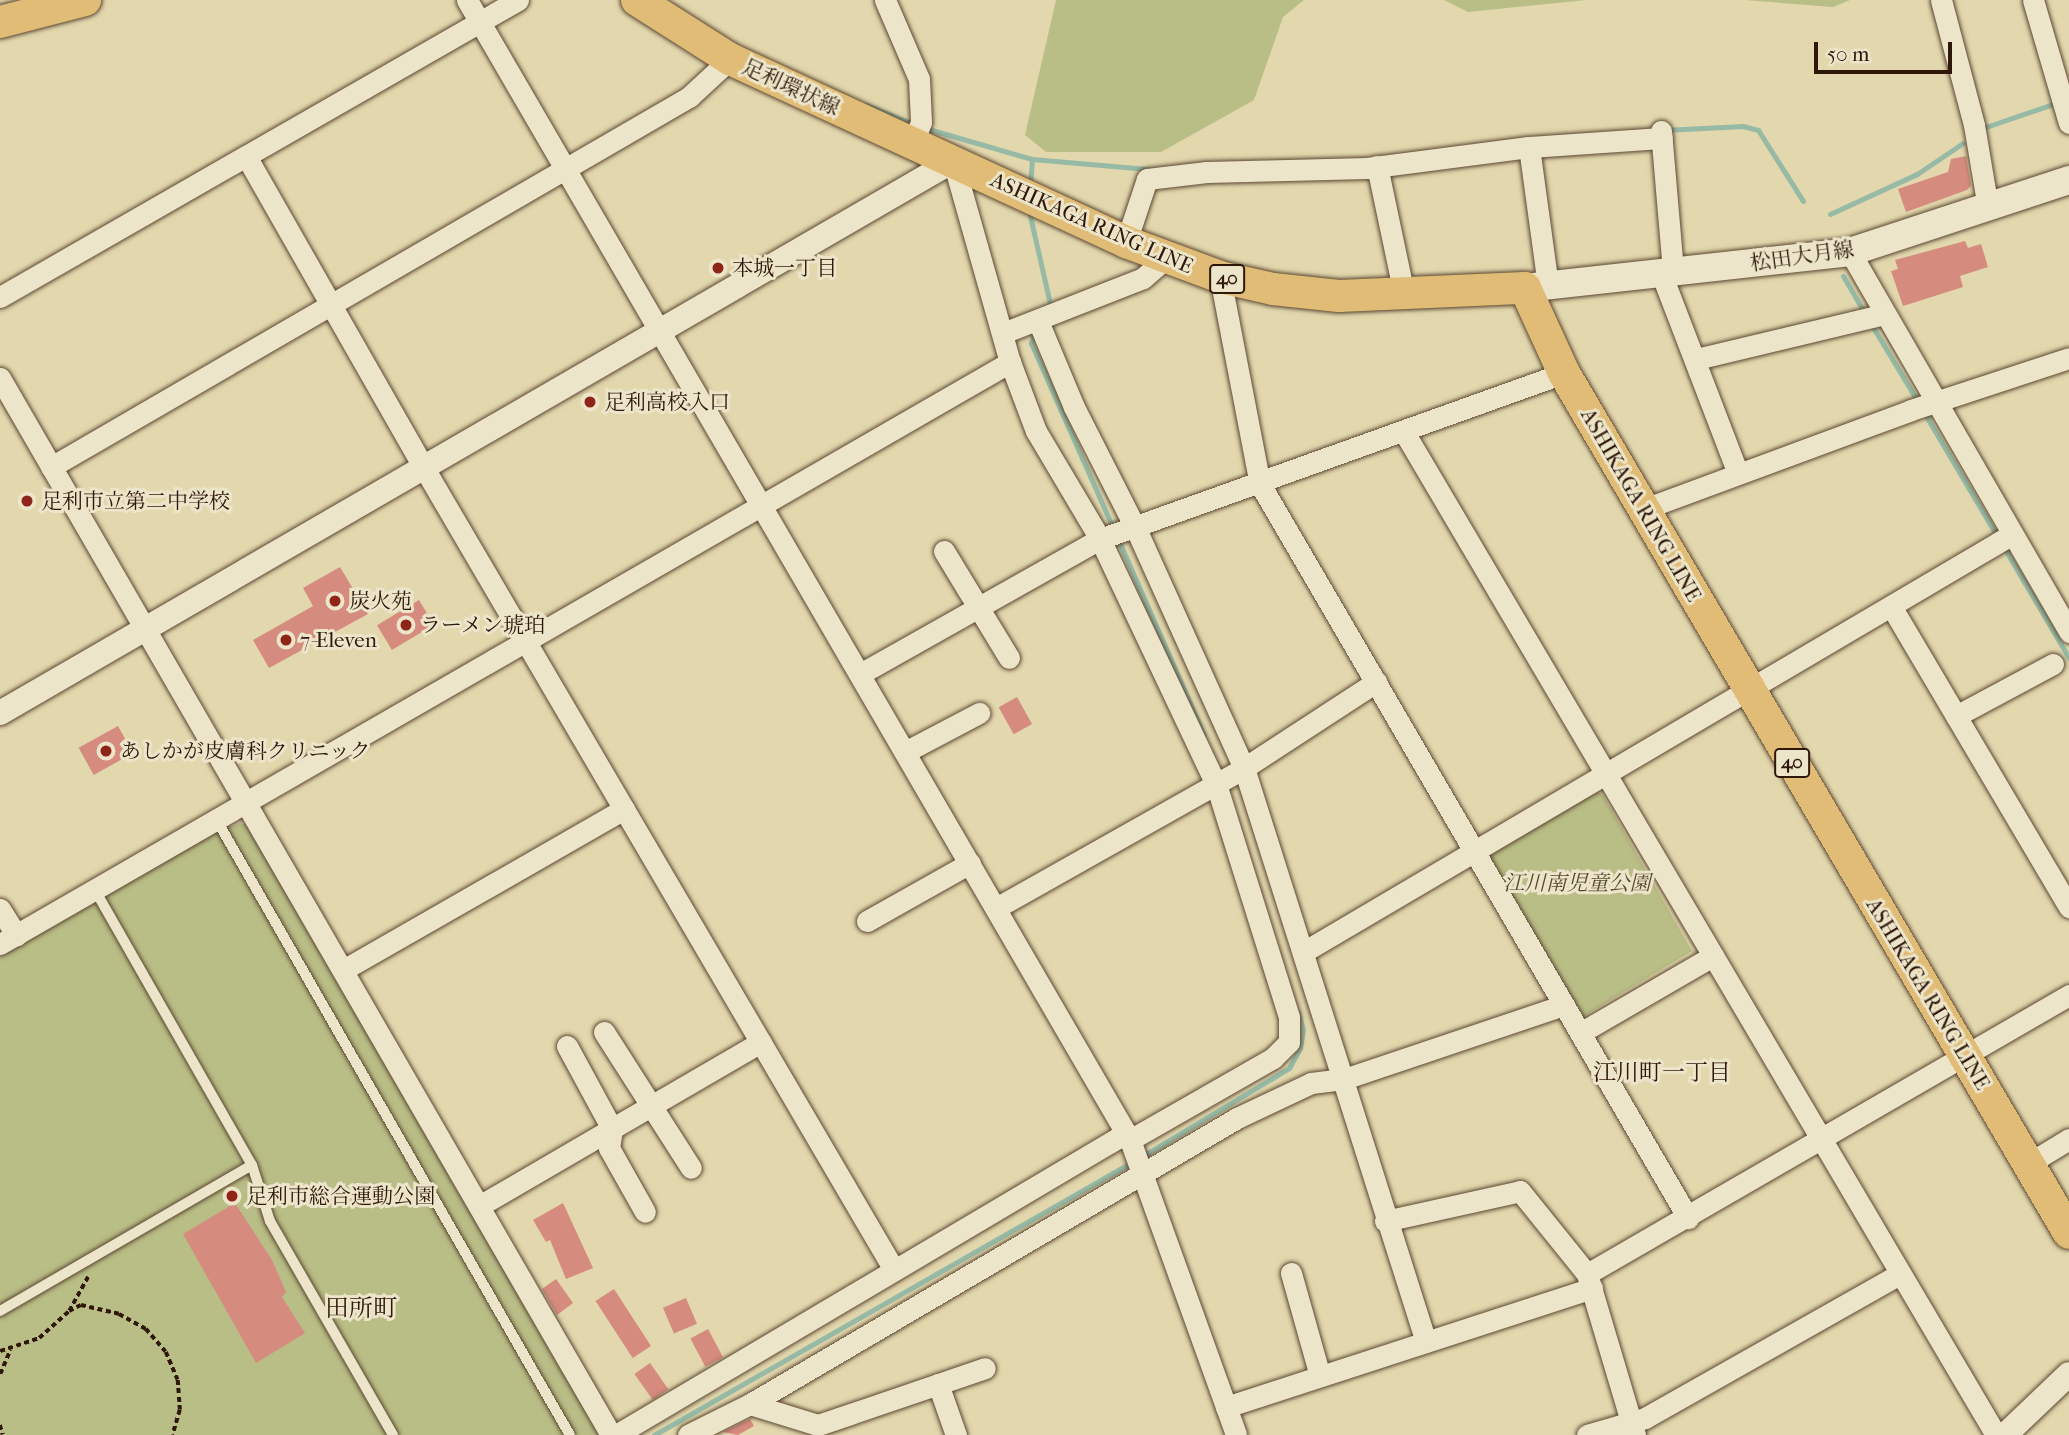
<!DOCTYPE html>
<html>
<head>
<meta charset="utf-8">
<style>
	body { margin:0 }
	#map { position:relative; width:2069px; height:1435px; overflow:hidden; background:#e2d7ad; font-family:"IM FELL French Canon","Noto Serif JP",serif }
	div>[style] { position:absolute }
	.green>* { inset:0; background:#b9bd86 }
	.stream>* { height:5px; margin:-2.5px; padding:0 2.5px; transform-origin:2.5px; border-radius:2.5px; background:#96baa5 }
	.building>* { inset:0; background:#d68b7f; transform-origin:0 0 }
	.path>* { height:3.5px; margin-top:-1.75px; transform-origin:0; background:repeating-linear-gradient(90deg,#2f1709 0 5px,transparent 0 8.5px) }
	.roads { filter:drop-shadow(0 0 2px #5c4732) drop-shadow(0 0 2px #5c4732) }
	.service>* { height:10px; margin:-5px; padding:0 5px; transform-origin:5px; border-radius:5px; background:#ece5ca }
	.minor>* { height:21px; margin:-10.5px; padding:0 10.5px; transform-origin:10.5px; border-radius:10.5px; background:#ece5ca }
	.tertiary>* { height:24px; margin:-12px; padding:0 12px; transform-origin:12px; border-radius:12px; background:#ece5ca }
	.secondary>* { height:28px; margin:-14px; padding:0 14px; transform-origin:14px; border-radius:14px; background:#ece5ca }
	.primary>* { height:32px; margin:-16px; padding:0 16px; transform-origin:16px; border-radius:16px; background:#e1bc76 }
	.dots>* { width:19px; height:19px; translate:-50% -50%; box-sizing:border-box; border:4px solid #ece5ca; border-radius:50% }
	span { translate:-50% -50%; white-space:nowrap; text-align:center; line-height:1.15; -webkit-text-stroke:6px #ece5ca; paint-order:stroke }
	.shield-label span { padding:2px 5px; background:#ece5ca; border:2px solid; border-radius:5px; -webkit-text-stroke-width:0 }
	.shield-label { font-size:19px; color:#2f1709; font-weight:700 }
	.street-label { font-size:21px; color:#2f1709 }
	.poi-label { font-size:21px; color:#2f1709 }
	.left { translate:0 -50%; text-align:left }
	.park-label { font-size:21px; color:#58492e; font-style:italic }
	.neighbourhood-label { font-size:23px; color:#2f1709 }
	.quarter-label { font-size:24px; color:#2f1709 }
	.scale { position:absolute; left:1814px; top:42px; width:138px; height:32px; box-sizing:border-box; border:4px solid #2f1709; border-top:0; padding-left:9px; font-size:21px; line-height:24px; white-space:nowrap; color:#2f1709; -webkit-text-stroke:5px #ece5ca; paint-order:stroke }
</style>
</head>
<body>
<div id="map">
	<div class="green">
		<div style="clip-path:polygon(1056px 0,1304px 0,1283px 17px,1254px 100px,1161px 152px,1046px 152px,1025px 135px)"></div>
		<div style="clip-path:polygon(1444px 0,1586px 0,1468px 12px)"></div>
		<div style="clip-path:polygon(1745px 0,1850px 0,1833px 7px)"></div>
		<div style="clip-path:polygon(1594px 790px,1603px 795px,1692px 951px,1584px 1016px,1576px 1012px,1487px 860px,1491px 850px)"></div>
		<div style="clip-path:polygon(240px 823px,248px 825px,602px 1435px,0 1435px,0 957px,205px 837px)"></div>
	</div>
	<div class="stream">
		<div style="left:867px;top:105px;width:53px;rotate:22.2deg"></div>
		<div style="left:925px;top:128px;width:111px;rotate:16.2deg"></div>
		<div style="left:1032px;top:159px;width:116px;rotate:4.9deg"></div>
		<div style="left:1980px;top:129px;width:77px;rotate:-18.9deg"></div>
		<div style="left:1664px;top:130px;width:79px;rotate:-2.9deg"></div>
		<div style="left:1743px;top:126px;width:16px;rotate:15deg"></div>
		<div style="left:1758px;top:130px;width:84px;rotate:57.6deg"></div>
		<div style="left:1030px;top:187px;width:28px;rotate:-86deg"></div>
		<div style="left:1028px;top:207px;width:99px;rotate:77.2deg"></div>
		<div style="left:1050px;top:304px;width:7px;rotate:117deg"></div>
		<div style="left:1830px;top:214px;width:96px;rotate:-24.7deg"></div>
		<div style="left:1917px;top:174px;width:55px;rotate:-34deg"></div>
		<div style="left:1843px;top:276px;width:42px;rotate:59.7deg"></div>
		<div style="left:1871px;top:324px;width:91px;rotate:58.9deg"></div>
		<div style="left:1036px;top:331px;width:13px;rotate:113deg"></div>
		<div style="left:1031px;top:343px;width:205px;rotate:66.1deg"></div>
		<div style="left:1923px;top:411px;width:147px;rotate:59.4deg"></div>
		<div style="left:1118px;top:539px;width:214px;rotate:66.3deg"></div>
		<div style="left:2003px;top:546px;width:130px;rotate:59.5deg"></div>
		<div style="left:1141px;top:1157px;width:173px;rotate:-31deg"></div>
		<div style="left:1289px;top:1068px;width:23px;rotate:-61deg"></div>
		<div style="left:1300px;top:1048px;width:18px;rotate:-81deg"></div>
		<div style="left:1303px;top:1030px;width:18px;rotate:-106deg"></div>
		<div style="left:654px;top:1435px;width:550px;rotate:-29.73deg"></div>
	</div>
	<div class="building">
		<div style="clip-path:polygon(1966px 156px,1971px 186px,1967px 190px,1906px 212px,1898px 189px,1948px 172px,1951px 159px)"></div>
		<div style="clip-path:polygon(1965px 241px,1968px 248px,1981px 244px,1988px 267px,1960px 276px,1963px 287px,1903px 306px,1891px 271px,1898px 269px,1895px 260px)"></div>
		<div style="clip-path:polygon(340px 567px,368px 614px,269px 668px,253px 640px,313px 606px,303px 588px)"></div>
		<div style="left:419px;top:600px;width:29px;height:49px;rotate:59deg"></div>
		<div style="left:1017px;top:697px;width:31px;height:21px;rotate:61deg"></div>
		<div style="left:118px;top:726px;width:31px;height:45px;rotate:61deg"></div>
		<div style="clip-path:polygon(235px 1203px,272px 1260px,286px 1292px,282px 1297px,305px 1333px,256px 1363px,183px 1234px)"></div>
		<div style="clip-path:polygon(563px 1203px,593px 1268px,566px 1279px,550px 1240px,546px 1242px,533px 1220px)"></div>
		<div style="clip-path:polygon(556px 1279px,573px 1303px,557px 1315px,542px 1289px)"></div>
		<div style="left:614px;top:1289px;width:68px;height:22px;rotate:57deg"></div>
		<div style="left:686px;top:1298px;width:28px;height:25px;rotate:67deg"></div>
		<div style="left:708px;top:1329px;width:32px;height:20px;rotate:62deg"></div>
		<div style="left:650px;top:1363px;width:32px;height:19px;rotate:55deg"></div>
		<div style="clip-path:polygon(750px 1419px,754px 1426px,738px 1435px,723px 1432px)"></div>
	</div>
	<div class="path">
		<div style="left:69px;top:1311px;width:13px;rotate:-27deg"></div>
		<div style="left:81px;top:1305px;width:39px;rotate:13deg"></div>
		<div style="left:119px;top:1314px;width:31px;rotate:29deg"></div>
		<div style="left:146px;top:1329px;width:30px;rotate:49deg"></div>
		<div style="left:166px;top:1352px;width:30px;rotate:67deg"></div>
		<div style="left:178px;top:1380px;width:30px;rotate:86deg"></div>
		<div style="left:180px;top:1410px;width:26px;rotate:106deg"></div>
		<div style="left:0;top:1351px;width:41px;rotate:-18.4deg"></div>
		<div style="left:39px;top:1338px;width:40px;rotate:-42deg"></div>
		<div style="left:69px;top:1311px;width:39px;rotate:-61deg"></div>
		<div style="left:0;top:1374px;width:26px;rotate:-67deg"></div>
		<div style="left:0;top:1425px;width:10px;rotate:73deg"></div>
	</div>
	<div class="roads">
		<div class="service">
			<div style="left:216px;top:819px;width:710px;rotate:60.12deg"></div>
			<div style="left:95px;top:890px;width:317px;rotate:60.3deg"></div>
			<div style="left:252px;top:1165px;width:59px;rotate:72.2deg"></div>
			<div style="left:270px;top:1221px;width:247px;rotate:60.1deg"></div>
			<div style="left:0;top:1311px;width:291px;rotate:-30.1deg"></div>
		</div>
		<div class="minor">
			<div style="left:467px;top:0;width:1319px;rotate:59.82deg"></div>
			<div style="left:1130px;top:1140px;width:313px;rotate:70.2deg"></div>
			<div style="left:885px;top:0;width:86px;rotate:66.7deg"></div>
			<div style="left:919px;top:79px;width:43px;rotate:87.3deg"></div>
			<div style="left:921px;top:122px;width:22px;rotate:111deg"></div>
			<div style="left:1941px;top:0;width:129px;rotate:75.2deg"></div>
			<div style="left:1974px;top:125px;width:84px;rotate:80.4deg"></div>
			<div style="left:2033px;top:0;width:128px;rotate:73.7deg"></div>
			<div style="left:1661px;top:131px;width:142px;rotate:85.1deg"></div>
			<div style="left:1529px;top:147px;width:133px;rotate:-3.9deg"></div>
			<div style="left:246px;top:156px;width:359px;rotate:60.3deg"></div>
			<div style="left:424px;top:468px;width:927px;rotate:59.62deg"></div>
			<div style="left:953px;top:161px;width:209px;rotate:74.2deg"></div>
			<div style="left:1010px;top:362px;width:74px;rotate:69.4deg"></div>
			<div style="left:1036px;top:431px;width:126px;rotate:59.3deg"></div>
			<div style="left:1100px;top:539px;width:271px;rotate:64.7deg"></div>
			<div style="left:1216px;top:784px;width:244px;rotate:72.6deg"></div>
			<div style="left:1289px;top:1017px;width:25px;rotate:90deg"></div>
			<div style="left:1289px;top:1042px;width:23px;rotate:135deg"></div>
			<div style="left:1273px;top:1058px;width:165px;rotate:150.2deg"></div>
			<div style="left:1377px;top:166px;width:131px;rotate:78.1deg"></div>
			<div style="left:1126px;top:242px;width:66px;rotate:-71.6deg"></div>
			<div style="left:1147px;top:179px;width:60px;rotate:-6.7deg"></div>
			<div style="left:1207px;top:172px;width:160px;rotate:-1.4deg"></div>
			<div style="left:1367px;top:168px;width:163px;rotate:-7.4deg"></div>
			<div style="left:1529px;top:147px;width:140px;rotate:82.2deg"></div>
			<div style="left:1850px;top:252px;width:439px;rotate:60deg"></div>
			<div style="left:1661px;top:273px;width:215px;rotate:69deg"></div>
			<div style="left:1220px;top:277px;width:211px;rotate:79.1deg"></div>
			<div style="left:1260px;top:484px;width:850px;rotate:59.75deg"></div>
			<div style="left:0;top:297px;width:597px;rotate:-29.83deg"></div>
			<div style="left:1038px;top:321px;width:93px;rotate:67.3deg"></div>
			<div style="left:1074px;top:407px;width:137px;rotate:63.1deg"></div>
			<div style="left:1136px;top:529px;width:262px;rotate:65.7deg"></div>
			<div style="left:1244px;top:768px;width:602px;rotate:72.41deg"></div>
			<div style="left:1003px;top:333px;width:150px;rotate:-21.4deg"></div>
			<div style="left:1143px;top:278px;width:30px;rotate:-41deg"></div>
			<div style="left:1696px;top:359px;width:194px;rotate:-13.4deg"></div>
			<div style="left:0;top:378px;width:1221px;rotate:59.97deg"></div>
			<div style="left:1404px;top:432px;width:1165px;rotate:59.45deg"></div>
			<div style="left:51px;top:467px;width:738px;rotate:-30.11deg"></div>
			<div style="left:689px;top:97px;width:56px;rotate:-42.8deg"></div>
			<div style="left:1644px;top:509px;width:285px;rotate:-20.3deg"></div>
			<div style="left:1911px;top:410px;width:166px;rotate:-18.2deg"></div>
			<div style="left:944px;top:551px;width:125px;rotate:58.7deg"></div>
			<div style="left:1891px;top:606px;width:350px;rotate:59.4deg"></div>
			<div style="left:860px;top:674px;width:275px;rotate:-29.4deg"></div>
			<div style="left:1100px;top:539px;width:493px;rotate:-19.7deg"></div>
			<div style="left:1956px;top:716px;width:110px;rotate:-28.2deg"></div>
			<div style="left:905px;top:752px;width:84px;rotate:-27.8deg"></div>
			<div style="left:996px;top:908px;width:285px;rotate:-29.4deg"></div>
			<div style="left:1244px;top:768px;width:158px;rotate:-33.1deg"></div>
			<div style="left:0;top:909px;width:31px;rotate:58deg"></div>
			<div style="left:867px;top:921px;width:118px;rotate:-29.4deg"></div>
			<div style="left:0;top:944px;width:1166px;rotate:-29.95deg"></div>
			<div style="left:1305px;top:951px;width:819px;rotate:-30.51deg"></div>
			<div style="left:343px;top:970px;width:324px;rotate:-29.8deg"></div>
			<div style="left:604px;top:1032px;width:161px;rotate:57.4deg"></div>
			<div style="left:1580px;top:1033px;width:154px;rotate:-30.1deg"></div>
			<div style="left:567px;top:1046px;width:94px;rotate:61.5deg"></div>
			<div style="left:612px;top:1129px;width:19px;rotate:99deg"></div>
			<div style="left:609px;top:1148px;width:73px;rotate:60.6deg"></div>
			<div style="left:2028px;top:1164px;width:48px;rotate:-31.4deg"></div>
			<div style="left:479px;top:1206px;width:326px;rotate:-30.2deg"></div>
			<div style="left:1385px;top:1221px;width:138px;rotate:-12.5deg"></div>
			<div style="left:1520px;top:1191px;width:107px;rotate:51.1deg"></div>
			<div style="left:1587px;top:1274px;width:168px;rotate:73.4deg"></div>
			<div style="left:1291px;top:1273px;width:107px;rotate:74.3deg"></div>
			<div style="left:1587px;top:1274px;width:557px;rotate:-30.06deg"></div>
			<div style="left:938px;top:1384px;width:54px;rotate:70.6deg"></div>
			<div style="left:750px;top:1404px;width:71px;rotate:17.2deg"></div>
			<div style="left:818px;top:1425px;width:176px;rotate:-18.8deg"></div>
			<div style="left:1226px;top:1407px;width:385px;rotate:-18deg"></div>
			<div style="left:616px;top:1435px;width:593px;rotate:-30.63deg"></div>
			<div style="left:688px;top:1435px;width:69px;rotate:-26.6deg"></div>
			<div style="left:750px;top:1404px;width:565px;rotate:-30.42deg"></div>
			<div style="left:1237px;top:1118px;width:82px;rotate:-25.3deg"></div>
			<div style="left:1311px;top:1083px;width:33px;rotate:-7deg"></div>
			<div style="left:1344px;top:1079px;width:232px;rotate:-18.6deg"></div>
			<div style="left:1587px;top:1435px;width:60px;rotate:-16.3deg"></div>
			<div style="left:1645px;top:1418px;width:293px;rotate:-29.5deg"></div>
		</div>
		<div class="tertiary">
			<div style="left:0;top:713px;width:1101px;rotate:-30.08deg"></div>
			<div style="left:2005px;top:1435px;width:88px;rotate:-43.6deg"></div>
		</div>
		<div class="secondary">
			<div style="left:1525px;top:288px;width:327px;rotate:-6.3deg"></div>
			<div style="left:1850px;top:252px;width:231px;rotate:-18.2deg"></div>
		</div>
		<div class="primary">
			<div style="left:637px;top:0;width:110px;rotate:32.4deg"></div>
			<div style="left:730px;top:59px;width:436px;rotate:24.8deg"></div>
			<div style="left:1126px;top:242px;width:100px;rotate:20.4deg"></div>
			<div style="left:1220px;top:277px;width:54px;rotate:12.8deg"></div>
			<div style="left:1273px;top:289px;width:66px;rotate:6.1deg"></div>
			<div style="left:1339px;top:296px;width:186px;rotate:-2.5deg"></div>
			<div style="left:1525px;top:288px;width:94px;rotate:65.4deg"></div>
			<div style="left:1564px;top:373px;width:997px;rotate:59.58deg"></div>
			<div style="left:0;top:22px;width:88px;rotate:-14.5deg"></div>
		</div>
	</div>
	<div class="dots">
		<div style="left:718px;top:268px;background:#8f2418"></div>
		<div style="left:590px;top:402px;background:#8f2418"></div>
		<div style="left:27px;top:501px;background:#8f2418"></div>
		<div style="left:335px;top:601px;background:#8f2418"></div>
		<div style="left:406px;top:625px;background:#8f2418"></div>
		<div style="left:286px;top:640px;background:#8f2418"></div>
		<div style="left:106px;top:751px;background:#8f2418"></div>
		<div style="left:232px;top:1196px;background:#8f2418"></div>
	</div>
	<div class="shield-label">
		<span style="left:1227px;top:279px">40</span>
		<span style="left:1792px;top:763px">40</span>
	</div>
	<div class="street-label">
		<span style="left:791px;top:87px;rotate:25deg">足利環状線</span>
		<span style="left:1092px;top:223px;rotate:24deg">ASHIKAGA RING LINE</span>
		<span style="left:1802px;top:256px;rotate:-8deg">松田大月線</span>
		<span style="left:1641px;top:505px;rotate:60deg">ASHIKAGA RING LINE</span>
		<span style="left:1928px;top:994px;rotate:59deg">ASHIKAGA RING LINE</span>
	</div>
	<div class="poi-label">
		<span class="left" style="left:732px;top:268px">本城一丁目</span>
		<span class="left" style="left:604px;top:402px">足利高校入口</span>
		<span class="left" style="left:41px;top:501px">足利市立第二中学校</span>
		<span class="left" style="left:349px;top:601px">炭火苑</span>
		<span class="left" style="left:420px;top:625px">ラーメン琥珀</span>
		<span class="left" style="left:300px;top:640px">7-Eleven</span>
		<span class="left" style="left:120px;top:751px">あしかが皮膚科クリニック</span>
		<span class="left" style="left:246px;top:1196px">足利市総合運動公園</span>
	</div>
	<div class="park-label">
		<span style="left:1577px;top:883px">江川南児童公園</span>
	</div>
	<div class="neighbourhood-label">
		<span style="left:1662px;top:1073px">江川町一丁目</span>
	</div>
	<div class="quarter-label">
		<span style="left:361px;top:1309px">田所町</span>
	</div>
	<div class="scale">50 m</div>
</div>
</body>
</html>
